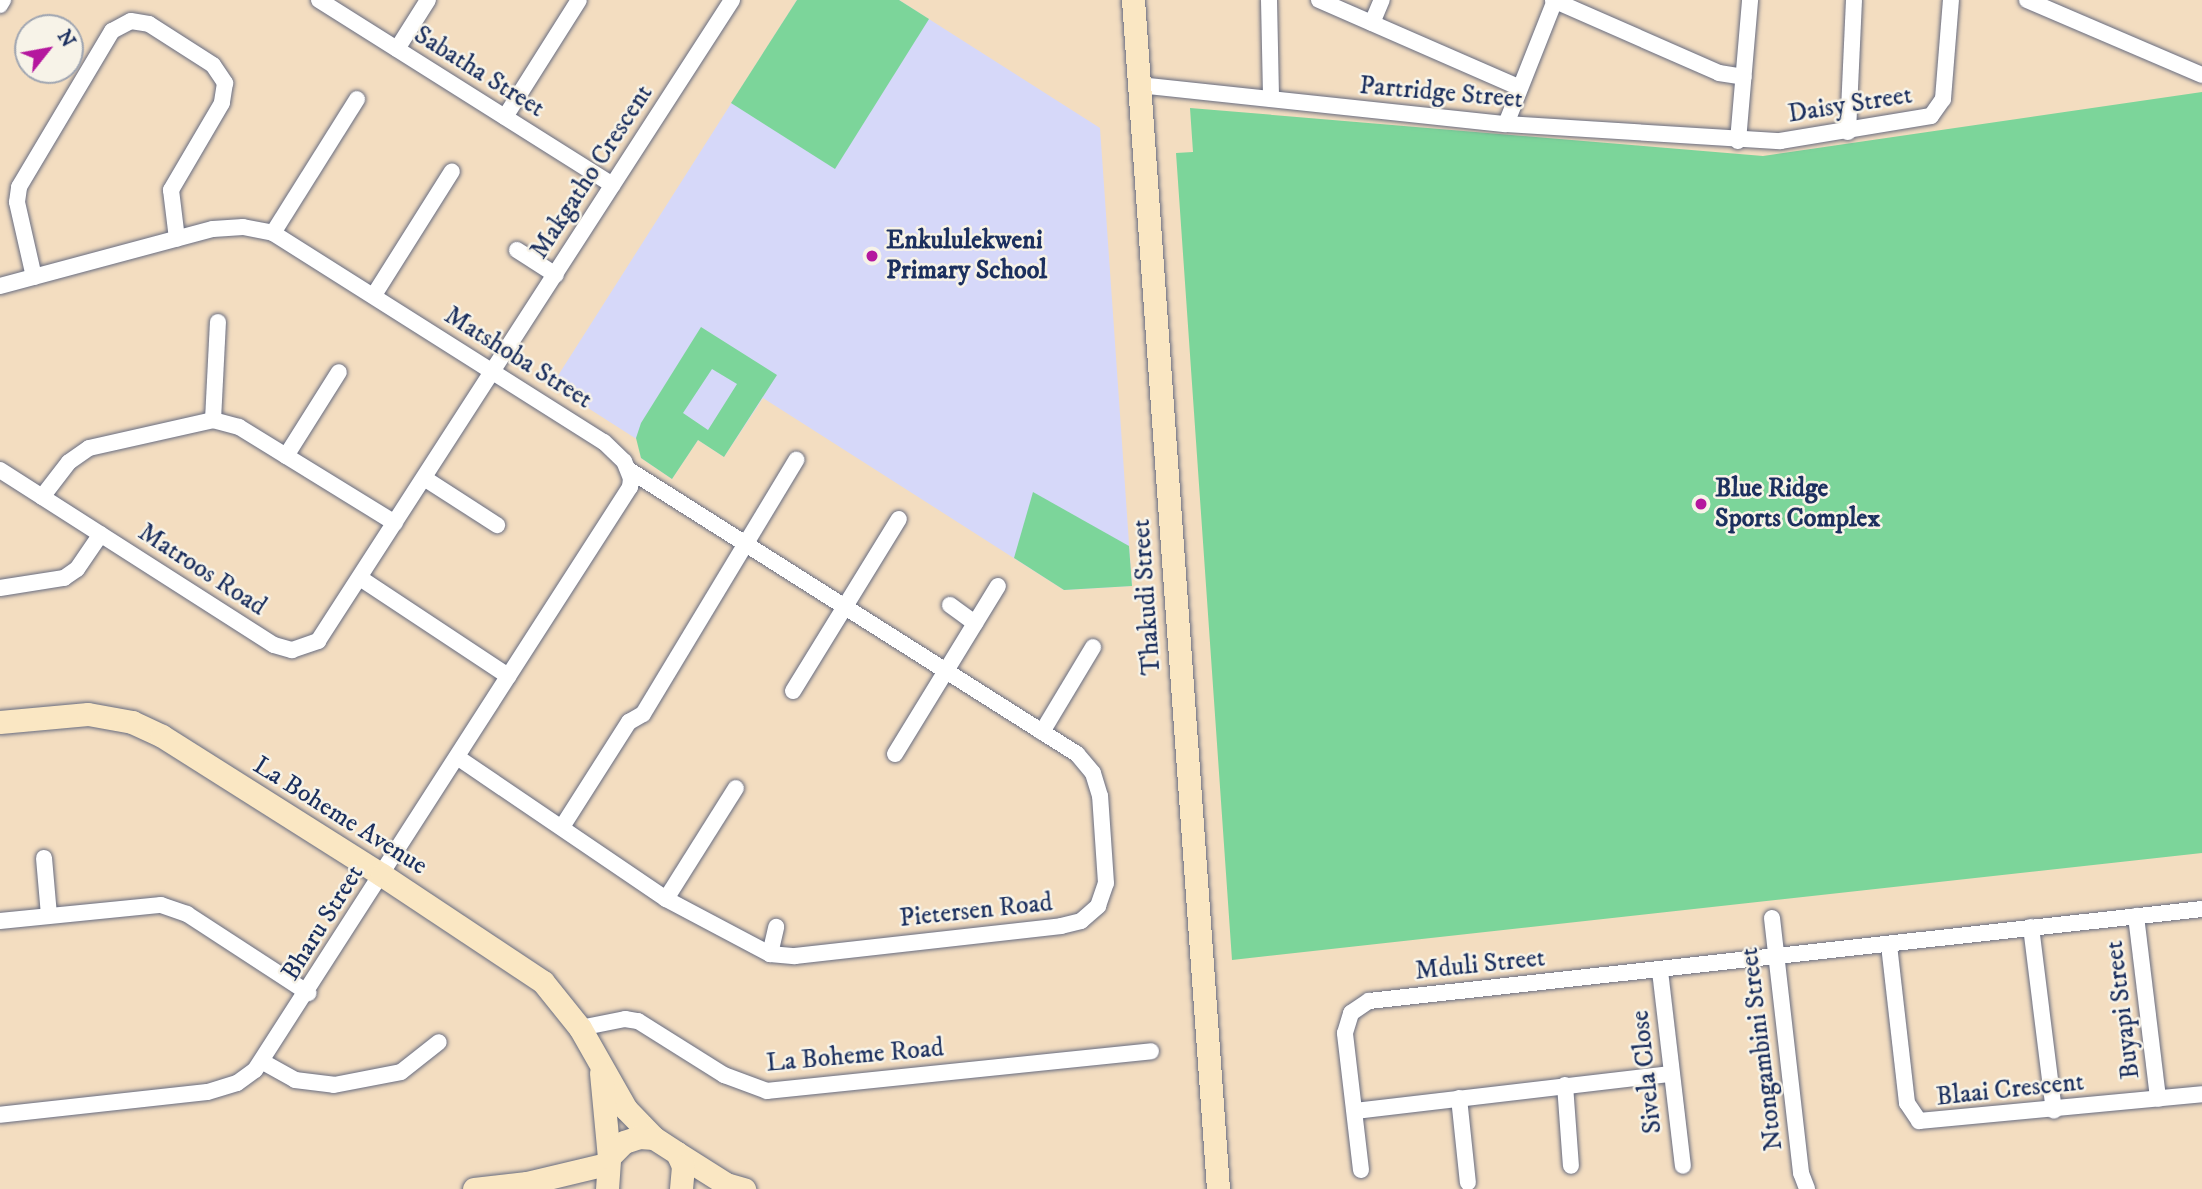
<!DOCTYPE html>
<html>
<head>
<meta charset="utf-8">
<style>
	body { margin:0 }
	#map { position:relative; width:2202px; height:1189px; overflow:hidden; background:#f3ddc0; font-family:"IM FELL DW Pica",serif }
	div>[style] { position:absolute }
	.built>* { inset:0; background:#d6d8f9 }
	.green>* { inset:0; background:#7cd59a }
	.roads { filter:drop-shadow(0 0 2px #676c80) drop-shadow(0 0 2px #676c80) }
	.street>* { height:16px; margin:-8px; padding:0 8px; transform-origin:8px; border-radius:8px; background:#fff }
	.secondary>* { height:23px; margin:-11.5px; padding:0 11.5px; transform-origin:11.5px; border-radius:11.5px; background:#fae7c3 }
	.dots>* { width:19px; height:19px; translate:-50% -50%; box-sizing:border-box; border:4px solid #f7f3e8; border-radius:50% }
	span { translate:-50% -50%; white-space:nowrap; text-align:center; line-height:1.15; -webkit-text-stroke:5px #f7f3e8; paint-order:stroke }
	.street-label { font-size:26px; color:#1b2f5e }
	.poi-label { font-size:26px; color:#1b2f5e; font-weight:700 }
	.left { translate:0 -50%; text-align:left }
	.north { position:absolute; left:14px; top:14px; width:70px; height:70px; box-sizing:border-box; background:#f7f3e8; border:2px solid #9fa5b1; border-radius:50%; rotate:59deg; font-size:19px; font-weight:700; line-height:28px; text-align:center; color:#1b2f5e }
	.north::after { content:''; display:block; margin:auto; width:24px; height:32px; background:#b5179e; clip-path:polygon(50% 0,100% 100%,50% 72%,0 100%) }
</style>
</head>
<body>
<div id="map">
	<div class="built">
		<div style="clip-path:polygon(797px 0,899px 0,1100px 128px,1132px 586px,1064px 590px,763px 398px,724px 457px,698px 440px,672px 479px,641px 458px,638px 440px,552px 385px)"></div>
	</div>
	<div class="green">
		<div style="clip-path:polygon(797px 0,899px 0,929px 19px,835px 169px,731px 103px)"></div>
		<div style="clip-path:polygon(2202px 92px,2202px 853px,1232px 960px,1176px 153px,1193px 152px,1190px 108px,1763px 156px)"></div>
		<div style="clip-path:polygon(evenodd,701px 327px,777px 375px,724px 457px,698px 440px,672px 479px,641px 458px,636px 438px,641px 423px,701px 327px,712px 369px,737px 384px,708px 430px,683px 413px,712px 369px)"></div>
		<div style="clip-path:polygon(1033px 492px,1129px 546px,1132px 586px,1064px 590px,1014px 558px)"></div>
	</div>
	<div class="roads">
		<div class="street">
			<div style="left:319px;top:0;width:347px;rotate:32.2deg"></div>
			<div style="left:1269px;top:0;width:99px;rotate:88.8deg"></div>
			<div style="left:1319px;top:0;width:217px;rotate:23.6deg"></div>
			<div style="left:1553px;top:0;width:181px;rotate:23.7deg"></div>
			<div style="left:1719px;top:73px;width:25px;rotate:9deg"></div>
			<div style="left:2027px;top:0;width:190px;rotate:23.2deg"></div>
			<div style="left:0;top:5px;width:6px;rotate:-59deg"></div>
			<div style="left:1372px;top:23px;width:25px;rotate:-67deg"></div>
			<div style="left:397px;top:49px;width:58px;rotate:-57.7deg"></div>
			<div style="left:1139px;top:85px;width:369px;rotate:6.1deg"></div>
			<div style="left:1506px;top:124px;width:275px;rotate:3.6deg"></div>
			<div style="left:1780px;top:141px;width:153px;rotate:-9.4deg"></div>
			<div style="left:1931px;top:116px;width:21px;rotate:-55deg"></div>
			<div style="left:1943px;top:99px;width:99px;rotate:-85.4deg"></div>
			<div style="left:505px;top:117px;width:138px;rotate:-57.7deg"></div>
			<div style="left:1506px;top:124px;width:133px;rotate:-68.4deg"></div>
			<div style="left:1848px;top:132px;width:132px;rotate:-87.4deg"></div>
			<div style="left:1738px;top:141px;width:142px;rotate:-85.1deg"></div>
			<div style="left:273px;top:233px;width:158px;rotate:-57.9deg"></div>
			<div style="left:517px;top:250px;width:46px;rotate:32.7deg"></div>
			<div style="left:34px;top:277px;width:77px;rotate:-102.8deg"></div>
			<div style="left:17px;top:202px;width:15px;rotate:-82deg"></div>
			<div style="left:19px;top:187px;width:182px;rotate:-59.2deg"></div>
			<div style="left:112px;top:31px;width:21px;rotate:-28deg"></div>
			<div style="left:131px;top:21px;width:18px;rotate:9deg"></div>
			<div style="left:149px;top:24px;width:76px;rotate:32.6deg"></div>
			<div style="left:213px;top:65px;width:22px;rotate:56deg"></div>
			<div style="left:225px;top:83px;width:20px;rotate:99deg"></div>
			<div style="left:222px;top:103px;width:101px;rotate:120.4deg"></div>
			<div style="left:171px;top:190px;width:49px;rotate:83deg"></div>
			<div style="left:0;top:286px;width:220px;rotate:-15deg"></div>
			<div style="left:213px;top:229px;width:30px;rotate:-4deg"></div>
			<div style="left:243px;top:227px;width:31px;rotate:11deg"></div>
			<div style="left:273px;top:233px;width:391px;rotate:32.3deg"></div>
			<div style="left:604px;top:442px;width:28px;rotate:44deg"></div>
			<div style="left:624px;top:461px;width:18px;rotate:68deg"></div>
			<div style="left:631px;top:478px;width:9px;rotate:96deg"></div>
			<div style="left:630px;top:487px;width:693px;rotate:122.75deg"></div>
			<div style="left:255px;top:1070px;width:22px;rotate:144deg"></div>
			<div style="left:237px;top:1083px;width:31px;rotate:163deg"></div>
			<div style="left:207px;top:1092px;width:208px;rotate:173.7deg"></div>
			<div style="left:374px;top:295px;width:146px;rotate:-57.8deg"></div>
			<div style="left:213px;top:420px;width:98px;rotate:-87.1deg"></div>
			<div style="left:286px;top:456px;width:99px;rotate:-57.8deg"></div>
			<div style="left:0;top:470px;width:325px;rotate:32.6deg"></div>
			<div style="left:274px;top:645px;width:19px;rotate:16deg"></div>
			<div style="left:292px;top:650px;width:28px;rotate:-19deg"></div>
			<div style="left:318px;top:641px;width:763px;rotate:-57.14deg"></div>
			<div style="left:424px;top:478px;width:87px;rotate:32.8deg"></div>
			<div style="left:42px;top:497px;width:44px;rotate:-52.4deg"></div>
			<div style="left:69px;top:462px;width:24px;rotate:-35deg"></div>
			<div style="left:89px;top:448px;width:127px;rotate:-12.7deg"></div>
			<div style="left:213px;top:420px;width:27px;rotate:15deg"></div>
			<div style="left:239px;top:427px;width:183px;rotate:31.6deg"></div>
			<div style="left:360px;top:578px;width:178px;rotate:33.5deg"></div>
			<div style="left:0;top:588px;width:65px;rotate:-8.9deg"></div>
			<div style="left:64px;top:578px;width:16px;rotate:-35deg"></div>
			<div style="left:77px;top:569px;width:42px;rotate:-55.6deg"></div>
			<div style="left:950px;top:605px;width:31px;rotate:36deg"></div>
			<div style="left:793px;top:691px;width:202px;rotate:-58.4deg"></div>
			<div style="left:1042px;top:732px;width:99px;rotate:-59deg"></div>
			<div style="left:895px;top:754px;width:197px;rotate:-58.5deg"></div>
			<div style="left:457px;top:757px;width:253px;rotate:34.2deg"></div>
			<div style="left:666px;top:899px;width:118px;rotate:27.9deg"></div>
			<div style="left:770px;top:954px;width:25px;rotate:5deg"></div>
			<div style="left:795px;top:956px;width:268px;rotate:-6.4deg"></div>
			<div style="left:1061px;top:926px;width:21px;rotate:-14deg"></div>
			<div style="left:1081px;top:921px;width:23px;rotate:-41deg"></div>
			<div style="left:1098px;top:906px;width:24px;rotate:-71deg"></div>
			<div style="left:1106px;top:883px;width:87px;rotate:-93.9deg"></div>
			<div style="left:1100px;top:796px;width:24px;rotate:-107deg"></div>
			<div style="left:1093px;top:773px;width:25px;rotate:-130deg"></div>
			<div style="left:1077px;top:754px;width:530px;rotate:-147.63deg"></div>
			<div style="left:562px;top:827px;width:125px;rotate:-57.5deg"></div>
			<div style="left:629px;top:722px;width:16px;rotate:-30deg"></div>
			<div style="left:643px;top:714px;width:297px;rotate:-58.9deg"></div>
			<div style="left:44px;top:858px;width:57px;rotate:85deg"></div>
			<div style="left:666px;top:899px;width:131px;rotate:-57.8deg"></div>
			<div style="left:2136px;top:916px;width:184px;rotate:83.1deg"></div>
			<div style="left:1772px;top:918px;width:257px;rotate:83.5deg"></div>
			<div style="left:1801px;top:1173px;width:17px;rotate:69deg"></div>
			<div style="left:0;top:921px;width:162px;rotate:-5.7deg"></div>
			<div style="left:161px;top:905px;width:28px;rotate:19deg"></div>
			<div style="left:187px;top:914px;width:145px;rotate:33.1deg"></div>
			<div style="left:2031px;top:927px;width:185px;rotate:82.9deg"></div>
			<div style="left:1889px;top:945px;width:159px;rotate:83.5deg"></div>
			<div style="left:1907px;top:1103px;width:22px;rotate:56deg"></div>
			<div style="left:1919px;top:1121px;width:284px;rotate:-5.4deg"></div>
			<div style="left:770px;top:954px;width:28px;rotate:-77deg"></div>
			<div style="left:1660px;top:971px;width:196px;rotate:83.3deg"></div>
			<div style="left:580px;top:1028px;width:46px;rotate:-11.3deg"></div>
			<div style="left:625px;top:1019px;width:13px;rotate:9deg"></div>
			<div style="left:638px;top:1021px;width:102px;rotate:32.1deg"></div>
			<div style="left:724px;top:1075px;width:46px;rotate:20.4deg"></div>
			<div style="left:767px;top:1091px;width:386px;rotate:-5.9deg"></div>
			<div style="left:263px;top:1062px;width:37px;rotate:29deg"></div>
			<div style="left:295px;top:1080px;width:39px;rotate:7deg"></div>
			<div style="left:334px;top:1085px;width:68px;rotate:-11deg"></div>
			<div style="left:401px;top:1072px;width:48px;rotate:-38.3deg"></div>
			<div style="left:1565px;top:1085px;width:81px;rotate:85.8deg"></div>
			<div style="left:1459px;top:1098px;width:85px;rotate:84deg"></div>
			<div style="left:1355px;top:1111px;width:318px;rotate:-6.7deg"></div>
			<div style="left:1361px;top:1170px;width:138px;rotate:-96.7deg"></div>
			<div style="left:1345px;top:1033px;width:21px;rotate:-73deg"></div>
			<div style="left:1351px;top:1013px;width:22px;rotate:-34deg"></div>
			<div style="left:1369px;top:1001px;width:838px;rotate:-6.3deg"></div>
		</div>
		<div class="secondary">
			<div style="left:1133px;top:0;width:1192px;rotate:85.91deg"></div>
			<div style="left:0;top:722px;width:88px;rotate:-5.2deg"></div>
			<div style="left:88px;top:714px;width:45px;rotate:10.3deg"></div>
			<div style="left:132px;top:722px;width:33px;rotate:25deg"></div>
			<div style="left:162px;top:736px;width:260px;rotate:32.3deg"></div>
			<div style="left:382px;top:875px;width:193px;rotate:33.6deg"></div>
			<div style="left:543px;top:982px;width:59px;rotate:51.2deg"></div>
			<div style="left:580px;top:1028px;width:93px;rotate:60.4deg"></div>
			<div style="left:626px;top:1109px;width:40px;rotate:46deg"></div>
			<div style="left:601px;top:1073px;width:84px;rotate:84.6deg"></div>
			<div style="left:677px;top:1153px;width:58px;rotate:32.3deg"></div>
			<div style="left:726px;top:1184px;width:19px;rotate:16deg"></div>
			<div style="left:474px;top:1189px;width:53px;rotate:-6.5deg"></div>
			<div style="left:527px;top:1183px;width:81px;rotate:-13.5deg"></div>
			<div style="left:607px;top:1189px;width:32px;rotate:-86deg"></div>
			<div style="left:609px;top:1157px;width:21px;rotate:-45deg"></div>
			<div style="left:624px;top:1142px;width:16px;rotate:-18deg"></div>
			<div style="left:639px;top:1137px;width:15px;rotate:4deg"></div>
			<div style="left:654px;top:1138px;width:27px;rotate:33deg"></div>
			<div style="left:677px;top:1153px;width:14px;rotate:65deg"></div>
			<div style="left:683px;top:1166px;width:23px;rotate:95deg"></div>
		</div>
	</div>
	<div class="dots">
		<div style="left:872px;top:256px;background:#b5179e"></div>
		<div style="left:1701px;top:504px;background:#b5179e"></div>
	</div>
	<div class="street-label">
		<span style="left:479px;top:72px;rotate:32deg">Sabatha Street</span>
		<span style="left:1441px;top:93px;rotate:5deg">Partridge Street</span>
		<span style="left:1850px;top:105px;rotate:-9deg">Daisy Street</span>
		<span style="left:592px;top:172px;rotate:-57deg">Makgatho Crescent</span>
		<span style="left:518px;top:358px;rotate:32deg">Matshoba Street</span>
		<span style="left:202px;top:570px;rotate:33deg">Matroos Road</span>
		<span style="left:1147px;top:597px;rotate:-94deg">Thakudi Street</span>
		<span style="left:340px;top:816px;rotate:32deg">La Boheme Avenue</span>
		<span style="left:976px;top:911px;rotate:-6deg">Pietersen Road</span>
		<span style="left:323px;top:923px;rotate:-58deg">Bharu Street</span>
		<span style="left:1480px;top:965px;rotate:-6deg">Mduli Street</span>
		<span style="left:2123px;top:1010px;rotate:-97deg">Buyapi Street</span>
		<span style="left:1762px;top:1049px;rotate:-97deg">Ntongambini Street</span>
		<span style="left:855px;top:1056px;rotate:-5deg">La Boheme Road</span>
		<span style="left:1647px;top:1072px;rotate:-96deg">Sivela Close</span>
		<span style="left:2010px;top:1090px;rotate:-6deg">Blaai Crescent</span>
	</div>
	<div class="poi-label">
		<span class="left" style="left:886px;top:256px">Enkululekweni<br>Primary School</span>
		<span class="left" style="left:1715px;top:504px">Blue Ridge<br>Sports Complex</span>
	</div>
	<div class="north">N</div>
</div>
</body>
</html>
